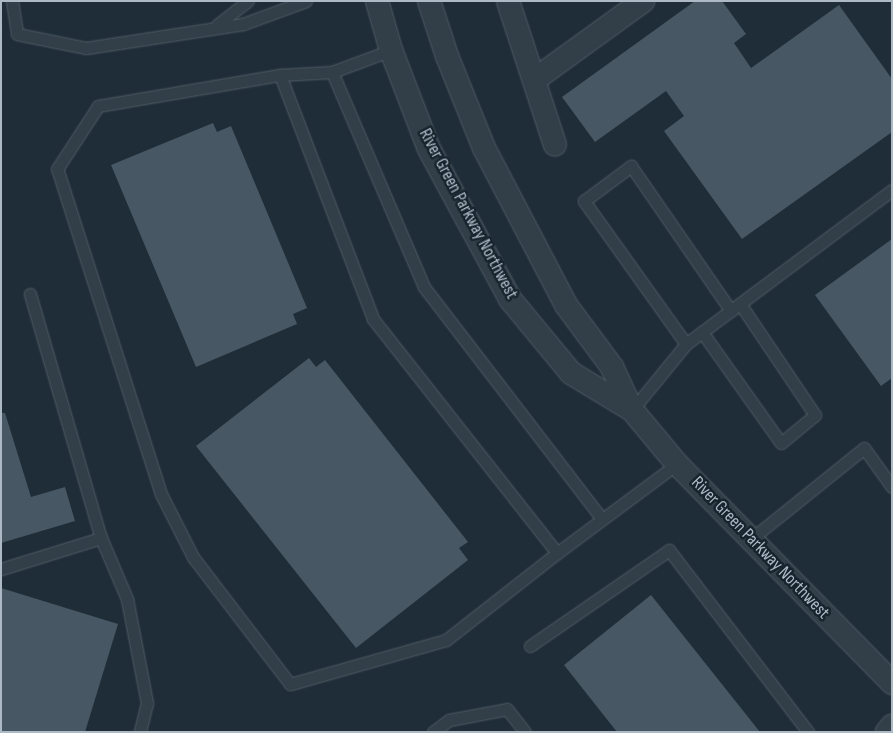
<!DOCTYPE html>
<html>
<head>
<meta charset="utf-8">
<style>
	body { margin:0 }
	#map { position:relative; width:893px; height:733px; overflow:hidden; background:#1f2d38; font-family:"Sofia Sans Condensed",sans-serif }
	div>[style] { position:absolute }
	.building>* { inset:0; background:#475864 }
	.roads { filter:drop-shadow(0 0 1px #505d66) drop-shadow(0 0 1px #505d66) }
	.service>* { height:11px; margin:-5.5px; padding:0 5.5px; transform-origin:5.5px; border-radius:5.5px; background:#323f48 }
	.minor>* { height:22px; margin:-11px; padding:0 11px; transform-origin:11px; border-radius:11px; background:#323f48 }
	span { translate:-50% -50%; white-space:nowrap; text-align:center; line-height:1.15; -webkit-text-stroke:5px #18242d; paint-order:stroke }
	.street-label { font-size:18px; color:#adbac5 }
	.frame { position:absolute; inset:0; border:2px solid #adbac5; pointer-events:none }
</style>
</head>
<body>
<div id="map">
	<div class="building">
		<div style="clip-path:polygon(695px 1px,722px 1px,746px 34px,734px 43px,751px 68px,839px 5px,892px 79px,892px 132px,742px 239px,664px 131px,684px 116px,666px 91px,595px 142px,562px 97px)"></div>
		<div style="clip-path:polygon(213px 123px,217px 132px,231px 126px,307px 308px,293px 314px,297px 324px,196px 367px,111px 165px)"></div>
		<div style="clip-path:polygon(892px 239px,892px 378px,881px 386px,815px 295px)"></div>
		<div style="clip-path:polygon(309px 358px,316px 367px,325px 360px,468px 542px,459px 548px,468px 560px,356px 648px,196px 446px)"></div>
		<div style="clip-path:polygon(1px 413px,5px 413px,31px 497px,65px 487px,75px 521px,1px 543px)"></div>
		<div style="clip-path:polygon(1px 588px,118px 624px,85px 732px,1px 732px)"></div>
		<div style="clip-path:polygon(651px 595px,760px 732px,617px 732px,564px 665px)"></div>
	</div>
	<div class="roads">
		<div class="service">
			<div style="left:12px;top:1px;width:33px;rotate:81deg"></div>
			<div style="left:17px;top:34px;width:70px;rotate:11.5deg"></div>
			<div style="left:86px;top:48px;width:159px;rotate:-8.7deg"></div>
			<div style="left:243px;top:24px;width:67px;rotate:-20.1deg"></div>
			<div style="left:217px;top:25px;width:39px;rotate:-38deg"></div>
			<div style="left:332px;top:72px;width:63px;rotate:-20.4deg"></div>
			<div style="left:280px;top:75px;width:52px;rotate:-3.3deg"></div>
			<div style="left:332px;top:72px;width:234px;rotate:66.8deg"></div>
			<div style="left:424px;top:287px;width:292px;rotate:52.5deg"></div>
			<div style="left:30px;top:294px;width:254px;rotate:73.8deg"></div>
			<div style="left:101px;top:538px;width:66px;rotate:66.9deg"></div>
			<div style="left:127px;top:599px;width:106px;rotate:79.1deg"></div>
			<div style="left:147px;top:703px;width:30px;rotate:104deg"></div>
			<div style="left:702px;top:332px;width:136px;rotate:54.6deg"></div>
			<div style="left:781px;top:443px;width:44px;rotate:-39.5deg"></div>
			<div style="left:815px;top:415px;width:134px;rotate:-124deg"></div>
			<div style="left:686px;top:344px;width:176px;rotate:-125.5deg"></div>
			<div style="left:584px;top:201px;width:59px;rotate:-36.7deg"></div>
			<div style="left:631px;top:166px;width:176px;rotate:55.4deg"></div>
			<div style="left:632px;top:410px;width:85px;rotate:-50.7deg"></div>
			<div style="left:686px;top:344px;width:257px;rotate:-36.8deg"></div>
			<div style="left:751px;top:539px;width:145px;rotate:-38.8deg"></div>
			<div style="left:864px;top:448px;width:48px;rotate:54.3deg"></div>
			<div style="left:557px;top:553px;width:141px;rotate:141.9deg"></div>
			<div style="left:446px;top:640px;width:162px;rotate:164.2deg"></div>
			<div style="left:290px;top:684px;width:160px;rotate:-127.4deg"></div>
			<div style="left:193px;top:557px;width:71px;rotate:-116.9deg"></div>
			<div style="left:161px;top:494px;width:341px;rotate:-107.7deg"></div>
			<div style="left:57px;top:169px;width:75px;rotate:-56.9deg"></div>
			<div style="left:98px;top:106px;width:185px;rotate:-9.7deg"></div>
			<div style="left:280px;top:75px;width:261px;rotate:69.1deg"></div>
			<div style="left:373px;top:319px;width:298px;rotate:51.8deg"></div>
			<div style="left:557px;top:553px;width:149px;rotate:-36.6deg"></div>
			<div style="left:1px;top:569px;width:105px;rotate:-17.2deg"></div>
			<div style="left:530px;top:646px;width:169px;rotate:-34.6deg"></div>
			<div style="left:669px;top:550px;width:229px;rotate:52.6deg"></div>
			<div style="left:433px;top:732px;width:20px;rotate:-37deg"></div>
			<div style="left:449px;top:720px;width:59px;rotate:-10.7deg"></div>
			<div style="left:507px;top:709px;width:29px;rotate:52deg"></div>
		</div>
		<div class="minor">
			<div style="left:377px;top:1px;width:51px;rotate:74.1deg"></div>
			<div style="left:391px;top:50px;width:106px;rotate:69deg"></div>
			<div style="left:429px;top:149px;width:170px;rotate:61.6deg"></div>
			<div style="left:510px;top:299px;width:96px;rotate:50.5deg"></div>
			<div style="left:571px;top:373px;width:71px;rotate:31.2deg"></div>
			<div style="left:429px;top:1px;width:58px;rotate:71.9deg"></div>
			<div style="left:447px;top:56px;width:99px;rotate:68.1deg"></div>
			<div style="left:484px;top:148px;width:177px;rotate:62.4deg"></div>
			<div style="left:566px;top:305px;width:77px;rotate:53.4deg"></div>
			<div style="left:612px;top:367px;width:47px;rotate:65.1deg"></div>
			<div style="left:632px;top:410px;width:70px;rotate:50.2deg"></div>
			<div style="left:677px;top:464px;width:307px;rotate:45.5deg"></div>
			<div style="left:508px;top:1px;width:151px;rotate:71.9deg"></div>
			<div style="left:534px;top:80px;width:135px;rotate:-35.9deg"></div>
			<div style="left:887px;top:732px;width:8px;rotate:-50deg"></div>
		</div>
	</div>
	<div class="street-label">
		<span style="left:468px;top:214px;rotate:62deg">River Green Parkway Northwest</span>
		<span style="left:760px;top:548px;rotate:46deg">River Green Parkway Northwest</span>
	</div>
	<div class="frame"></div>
</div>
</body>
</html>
